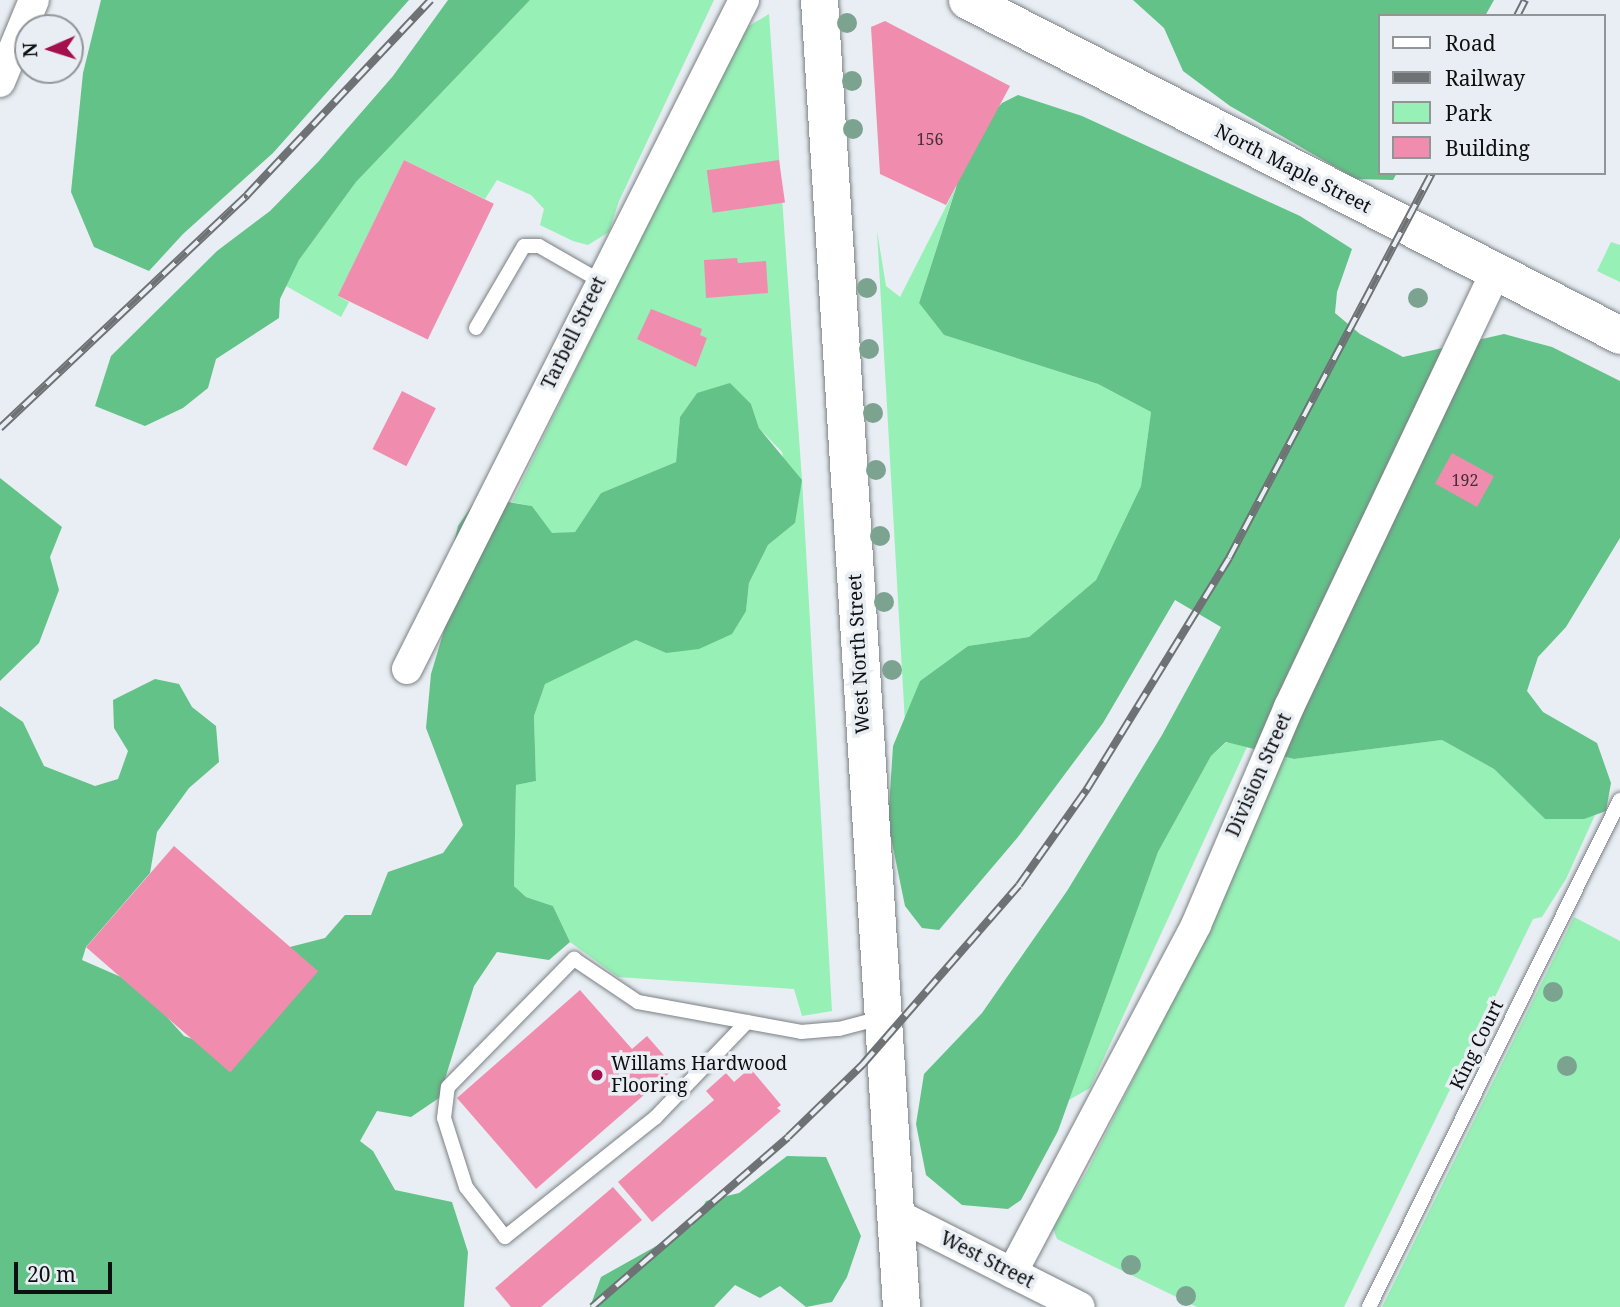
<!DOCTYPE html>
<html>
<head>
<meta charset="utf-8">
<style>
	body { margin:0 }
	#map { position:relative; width:1620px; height:1307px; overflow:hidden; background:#e8eef3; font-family:"Noto Serif",serif }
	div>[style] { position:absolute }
	.green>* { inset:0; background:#97f0b6 }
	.forest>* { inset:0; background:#63c288 }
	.building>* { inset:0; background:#f08dae; transform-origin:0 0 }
	.roads { filter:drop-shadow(0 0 2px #7b8084) drop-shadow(0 0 2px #7b8084) }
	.service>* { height:14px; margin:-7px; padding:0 7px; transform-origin:7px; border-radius:7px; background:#fff }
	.minor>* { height:30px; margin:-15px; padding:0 15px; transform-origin:15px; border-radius:15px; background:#fff }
	.tertiary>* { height:37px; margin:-18.5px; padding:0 18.5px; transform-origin:18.5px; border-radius:18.5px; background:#fff }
	.rail>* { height:8px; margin-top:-4px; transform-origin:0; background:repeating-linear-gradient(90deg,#e8eef3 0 16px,#6e7274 0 32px); box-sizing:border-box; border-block:2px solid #6e7274 }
	.trees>* { width:20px; height:20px; margin:-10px; border-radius:50%; background:#7ba390 }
	.dots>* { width:19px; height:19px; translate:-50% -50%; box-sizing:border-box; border:4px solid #e8eef3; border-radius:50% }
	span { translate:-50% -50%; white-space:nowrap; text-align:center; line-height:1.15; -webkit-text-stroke:7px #e8eef3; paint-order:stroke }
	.number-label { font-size:16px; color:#462e38 }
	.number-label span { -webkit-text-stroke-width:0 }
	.street-label { font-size:19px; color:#0d0f10 }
	.poi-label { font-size:19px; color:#0d0f10 }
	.left { translate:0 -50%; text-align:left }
	.legend { position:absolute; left:1378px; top:14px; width:228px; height:161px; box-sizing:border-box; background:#e8eef3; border:2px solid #909598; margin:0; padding:9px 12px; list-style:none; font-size:21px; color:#0d0f10 }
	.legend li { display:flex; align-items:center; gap:14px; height:35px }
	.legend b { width:35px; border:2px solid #909598 }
	.north { position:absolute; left:14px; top:14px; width:70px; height:70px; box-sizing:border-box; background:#e8eef3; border:2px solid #909598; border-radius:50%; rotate:267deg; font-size:19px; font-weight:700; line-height:28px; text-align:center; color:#0d0f10 }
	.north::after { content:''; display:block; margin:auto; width:24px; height:32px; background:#a40f4d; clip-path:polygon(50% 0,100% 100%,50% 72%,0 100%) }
	.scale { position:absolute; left:14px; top:1262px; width:98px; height:32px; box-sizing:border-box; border:4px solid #0d0f10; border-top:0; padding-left:9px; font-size:21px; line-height:24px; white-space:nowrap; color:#0d0f10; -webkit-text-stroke:5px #e8eef3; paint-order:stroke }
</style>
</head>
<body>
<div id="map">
	<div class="green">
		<div style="clip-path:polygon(530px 0,714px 0,619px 201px,609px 232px,588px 245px,573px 241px,540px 225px,544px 209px,531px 195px,497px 180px,485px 199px,404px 160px,338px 296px,349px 302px,341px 317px,286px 286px,299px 260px,356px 182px)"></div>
		<div style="clip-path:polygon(769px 14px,802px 480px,832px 1011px,802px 1016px,794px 989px,618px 977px,570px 942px,553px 906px,526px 897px,514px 886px,516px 785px,536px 781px,534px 716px,545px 683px,636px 640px,666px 653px,746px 611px,749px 583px,768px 545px,795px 523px,782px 452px,759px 428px,751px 404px,697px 393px,680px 417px,676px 462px,601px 493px,575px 532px,552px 534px,532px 506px,512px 502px,718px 76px,749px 26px)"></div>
		<div style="clip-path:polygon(956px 187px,919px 303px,944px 335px,1098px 384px,1151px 412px,1141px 486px,1096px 580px,1029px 637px,968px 646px,920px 681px,905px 723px,877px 231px,886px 286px,900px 297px)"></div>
		<div style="clip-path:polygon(1611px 242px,1620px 245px,1620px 282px,1597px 271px)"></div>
		<div style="clip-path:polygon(1442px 740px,1494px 769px,1545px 819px,1595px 815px,1566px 879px,1542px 917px,1533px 919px,1344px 1307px,1197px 1307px,1057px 1239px,1053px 1228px,1087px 1171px,1160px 1026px,1282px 756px,1294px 759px)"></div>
		<div style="clip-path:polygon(1227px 742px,1247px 747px,1090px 1088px,1069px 1100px,1158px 852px,1211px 756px)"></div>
		<div style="clip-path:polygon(1574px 917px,1620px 941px,1620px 1307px,1382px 1307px)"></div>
	</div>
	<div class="forest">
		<div style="clip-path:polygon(101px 0,409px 0,273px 153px,183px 234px,149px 271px,94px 247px,71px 192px,83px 73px)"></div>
		<div style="clip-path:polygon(448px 0,530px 0,356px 182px,299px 260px,280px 299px,279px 318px,216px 359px,208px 388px,183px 408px,145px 426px,95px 406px,111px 356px,217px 251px,270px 211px,319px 161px,393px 76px)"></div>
		<div style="clip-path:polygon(1133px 0,1494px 0,1485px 16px,1380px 16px,1380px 173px,1397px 173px,1393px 180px,1356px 179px,1230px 106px,1183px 71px,1164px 28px)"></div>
		<div style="clip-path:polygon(1018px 95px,1082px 116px,1300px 216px,1352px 249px,1337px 292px,1335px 313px,1360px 334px,1403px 357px,1504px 334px,1552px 347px,1620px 381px,1620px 538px,1566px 627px,1538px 657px,1527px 691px,1543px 712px,1597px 743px,1611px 783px,1606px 811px,1584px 819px,1545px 819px,1494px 769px,1442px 740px,1294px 759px,1226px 742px,1211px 756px,1158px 852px,1058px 1131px,1021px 1200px,1008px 1209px,962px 1205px,926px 1175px,916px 1124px,924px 1074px,982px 1013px,1067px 891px,1162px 735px,1221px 627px,1175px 600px,1103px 723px,1018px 837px,939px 930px,922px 928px,905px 906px,888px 823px,893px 746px,920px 681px,968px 646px,1029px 637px,1096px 580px,1141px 486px,1151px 412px,1098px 384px,944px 335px,919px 303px,956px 188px,962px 145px,1002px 103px)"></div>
		<div style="clip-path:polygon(730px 383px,751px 404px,759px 428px,802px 480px,795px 523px,768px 545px,749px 583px,746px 611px,732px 634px,699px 649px,666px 653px,636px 640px,545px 684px,534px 716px,536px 781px,516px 785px,514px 886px,526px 897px,553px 906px,570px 942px,549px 960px,497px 952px,474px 986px,439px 1098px,411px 1117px,377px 1111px,360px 1141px,373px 1151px,395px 1190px,452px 1202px,468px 1252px,464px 1307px,0 1307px,0 706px,23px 722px,44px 766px,95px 786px,118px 779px,128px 751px,114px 728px,113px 700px,155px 679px,179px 684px,192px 707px,216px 726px,219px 762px,189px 788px,157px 832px,150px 873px,86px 947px,82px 960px,137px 984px,184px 1036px,221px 1049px,282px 949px,325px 938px,345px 915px,371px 915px,388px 872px,443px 853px,463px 825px,426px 728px,431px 674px,445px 627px,449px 563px,458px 526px,478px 497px,532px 506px,552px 533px,575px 532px,601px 493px,676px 462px,680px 417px,697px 393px)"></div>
		<div style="clip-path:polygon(0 478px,62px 527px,50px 557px,59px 590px,39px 643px,0 681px)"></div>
		<div style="clip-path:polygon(787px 1156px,826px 1157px,861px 1236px,847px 1277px,832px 1302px,806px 1307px,780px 1286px,760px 1298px,735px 1285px,714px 1307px,590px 1307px,601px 1277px,692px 1226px,706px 1201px,739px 1193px)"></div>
	</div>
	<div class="building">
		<div style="clip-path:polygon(885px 21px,1010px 86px,946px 205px,880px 174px,871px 27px)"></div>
		<div style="left:404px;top:160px;width:100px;height:151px;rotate:26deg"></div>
		<div style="left:779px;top:160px;width:43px;height:73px;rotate:82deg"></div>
		<div style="clip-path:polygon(737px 258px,738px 263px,766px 261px,768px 293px,706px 298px,704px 260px)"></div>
		<div style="clip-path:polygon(651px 309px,702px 329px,700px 335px,707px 338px,696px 367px,637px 339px)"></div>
		<div style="left:402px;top:391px;width:38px;height:65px;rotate:27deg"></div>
		<div style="left:1452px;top:453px;width:48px;height:35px;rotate:29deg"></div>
		<div style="left:174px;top:846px;width:191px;height:134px;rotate:41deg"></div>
		<div style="clip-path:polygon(580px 990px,632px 1049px,647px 1036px,675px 1068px,536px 1189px,457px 1098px)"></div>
		<div style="clip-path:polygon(750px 1068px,781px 1105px,777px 1108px,781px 1111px,652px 1222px,618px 1182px,714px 1100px,706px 1091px,726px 1073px,734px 1082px)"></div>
		<div style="clip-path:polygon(613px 1187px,642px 1220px,541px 1307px,511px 1307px,495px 1288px)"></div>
	</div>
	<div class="roads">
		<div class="service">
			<div style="left:476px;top:328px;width:95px;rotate:-59.7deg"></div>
			<div style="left:524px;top:246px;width:15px"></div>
			<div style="left:539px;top:246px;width:70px;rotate:29.8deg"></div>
			<div style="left:747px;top:1022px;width:132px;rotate:133.8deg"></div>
			<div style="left:656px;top:1117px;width:193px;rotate:141.5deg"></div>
			<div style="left:505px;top:1237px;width:63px;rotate:-128deg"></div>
			<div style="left:466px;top:1187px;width:72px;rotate:-107.7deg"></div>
			<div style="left:444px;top:1118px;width:31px;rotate:-83deg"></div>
			<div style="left:448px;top:1087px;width:180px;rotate:-45.5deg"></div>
			<div style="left:574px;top:959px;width:77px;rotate:33.9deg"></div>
			<div style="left:638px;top:1002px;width:166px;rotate:10.4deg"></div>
			<div style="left:801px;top:1032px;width:38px;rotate:-5deg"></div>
			<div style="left:839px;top:1029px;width:43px;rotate:-14.7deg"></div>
			<div style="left:1369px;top:1307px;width:566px;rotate:-63.66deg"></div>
		</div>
		<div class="minor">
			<div style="left:0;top:82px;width:89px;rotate:-67.5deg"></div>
			<div style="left:407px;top:669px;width:749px;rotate:-63.26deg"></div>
			<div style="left:894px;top:1213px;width:208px;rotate:26.8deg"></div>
			<div style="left:1012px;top:1273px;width:394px;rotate:-62.1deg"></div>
			<div style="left:1196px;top:925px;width:237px;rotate:-66.9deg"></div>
			<div style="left:1289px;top:707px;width:482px;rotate:-64.6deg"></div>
		</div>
		<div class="tertiary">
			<div style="left:819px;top:0;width:1310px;rotate:86.41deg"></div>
			<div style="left:967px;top:0;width:734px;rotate:27.16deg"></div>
		</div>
	</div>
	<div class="rail">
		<div style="left:1517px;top:16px;width:18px;rotate:-63deg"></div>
		<div style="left:0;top:428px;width:340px;rotate:-43.3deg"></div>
		<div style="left:247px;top:195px;width:268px;rotate:-46.7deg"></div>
		<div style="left:592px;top:1307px;width:259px;rotate:-40.9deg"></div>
		<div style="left:788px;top:1137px;width:105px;rotate:-44.2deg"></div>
		<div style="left:863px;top:1064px;width:237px;rotate:-48.9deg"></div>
		<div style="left:1019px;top:885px;width:118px;rotate:-54.7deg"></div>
		<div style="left:1087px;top:789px;width:271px;rotate:-58.4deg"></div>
		<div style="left:1229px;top:558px;width:435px;rotate:-62.2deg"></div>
	</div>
	<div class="trees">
		<div style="left:847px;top:23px"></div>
		<div style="left:852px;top:81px"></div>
		<div style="left:853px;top:129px"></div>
		<div style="left:867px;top:288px"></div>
		<div style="left:1418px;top:298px"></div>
		<div style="left:869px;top:349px"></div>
		<div style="left:873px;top:413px"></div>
		<div style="left:876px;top:470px"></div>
		<div style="left:880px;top:536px"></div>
		<div style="left:884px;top:602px"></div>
		<div style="left:892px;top:670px"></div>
		<div style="left:1553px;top:992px"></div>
		<div style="left:1567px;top:1066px"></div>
		<div style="left:1131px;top:1265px"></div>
		<div style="left:1186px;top:1296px"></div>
	</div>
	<div class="dots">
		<div style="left:597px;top:1075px;background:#a40f4d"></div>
	</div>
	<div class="number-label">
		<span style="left:930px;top:139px">156</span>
		<span style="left:1465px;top:480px">192</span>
	</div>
	<div class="street-label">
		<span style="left:1293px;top:169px;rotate:27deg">North Maple Street</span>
		<span style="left:574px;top:333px;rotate:-64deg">Tarbell Street</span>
		<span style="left:859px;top:654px;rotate:-93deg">West North Street</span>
		<span style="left:1259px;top:775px;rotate:-66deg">Division Street</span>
		<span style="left:1477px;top:1045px;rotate:-64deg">King Court</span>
		<span style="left:987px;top:1260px;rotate:27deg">West Street</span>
	</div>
	<div class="poi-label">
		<span class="left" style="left:611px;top:1075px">Willams Hardwood<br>Flooring</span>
	</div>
	<ul class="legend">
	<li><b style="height:9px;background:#fff"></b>Road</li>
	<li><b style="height:9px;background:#6e7274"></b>Railway</li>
	<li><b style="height:19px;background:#97f0b6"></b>Park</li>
	<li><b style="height:19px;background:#f08dae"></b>Building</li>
	</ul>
	<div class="north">N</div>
	<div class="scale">20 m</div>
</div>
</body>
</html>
